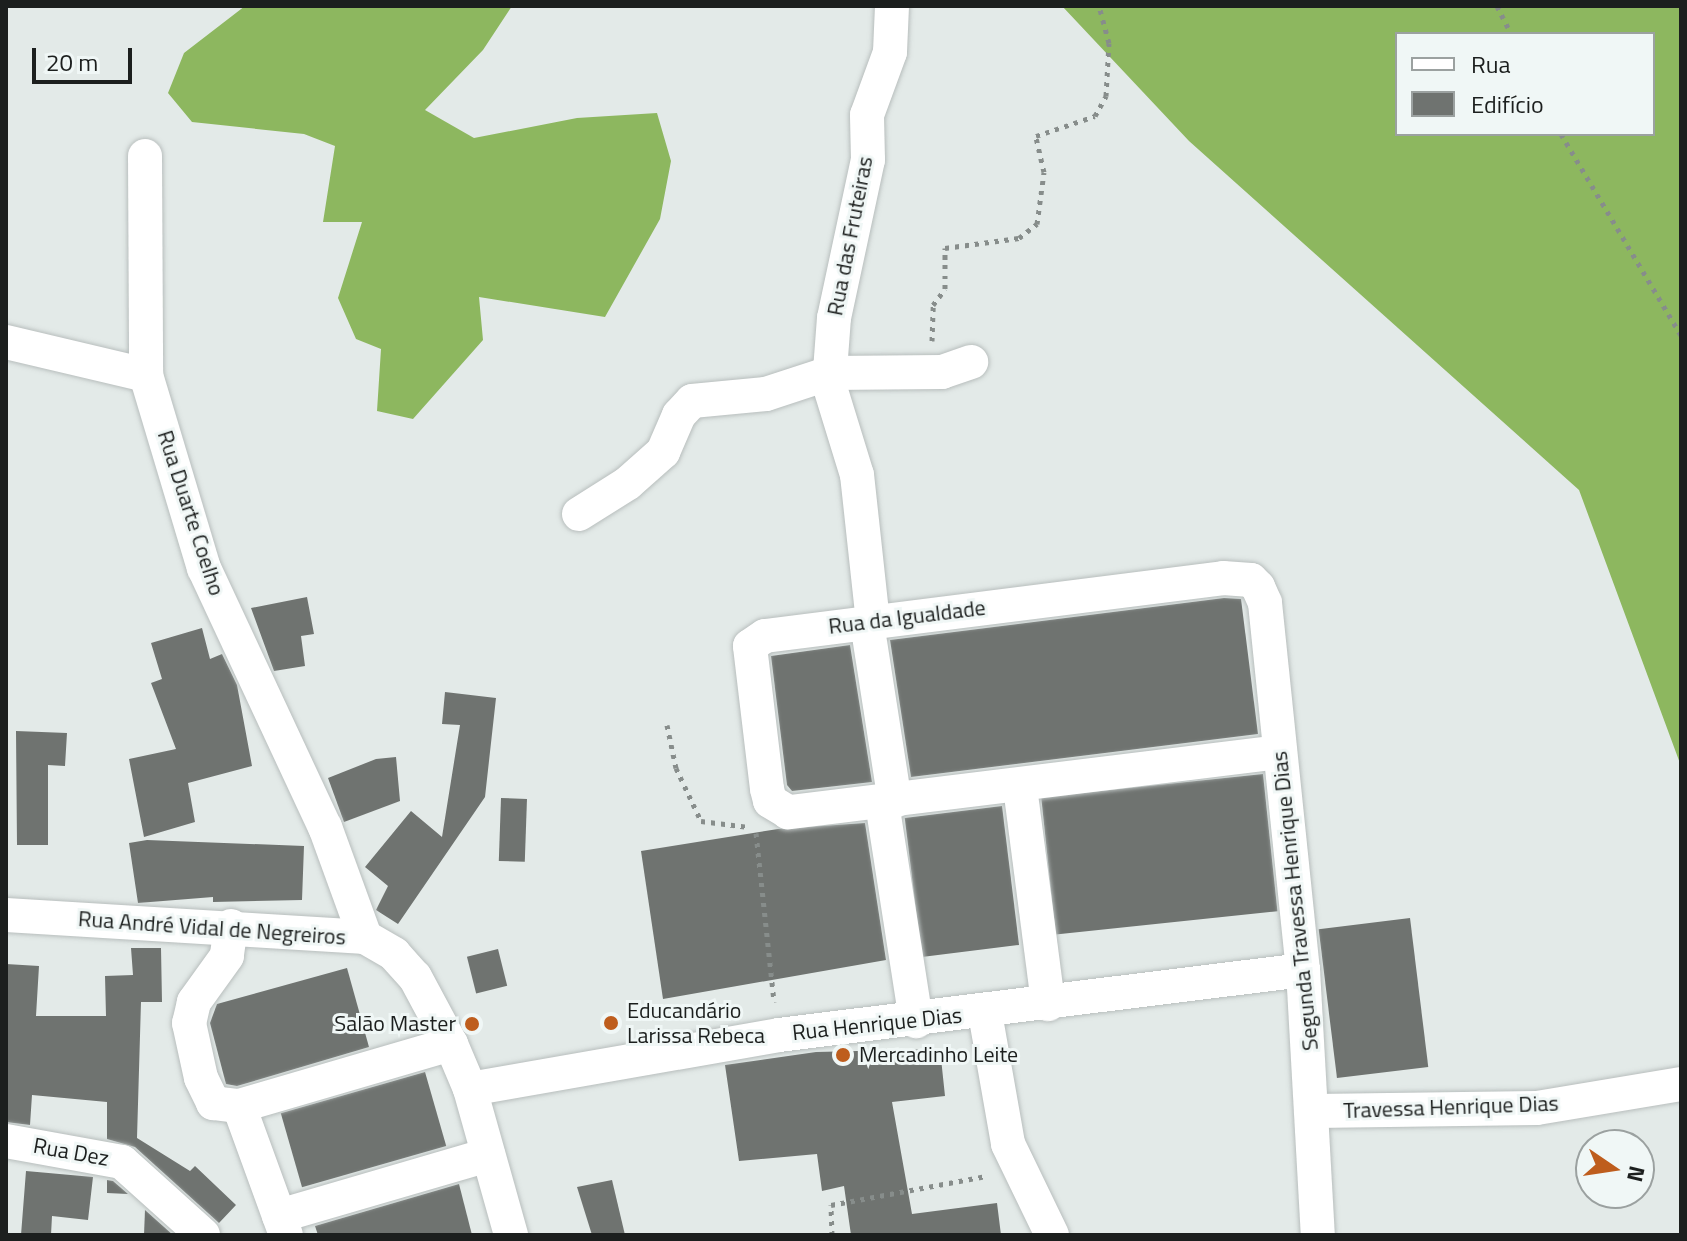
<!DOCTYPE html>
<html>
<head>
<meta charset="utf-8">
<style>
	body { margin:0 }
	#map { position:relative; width:1687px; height:1241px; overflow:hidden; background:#e3eae8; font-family:"Titillium Web",sans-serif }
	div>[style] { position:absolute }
	.forest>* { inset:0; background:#8db75f }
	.building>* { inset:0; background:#6f7370; transform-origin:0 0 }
	.path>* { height:5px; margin-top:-2.5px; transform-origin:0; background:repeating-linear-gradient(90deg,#878d8b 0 4px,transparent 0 10px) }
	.roads { filter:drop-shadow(0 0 2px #b8bebd) drop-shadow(0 0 2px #b8bebd) }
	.minor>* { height:34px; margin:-17px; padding:0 17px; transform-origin:17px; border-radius:17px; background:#fff }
	.dots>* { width:22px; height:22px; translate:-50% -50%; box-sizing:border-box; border:4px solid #f0f7f6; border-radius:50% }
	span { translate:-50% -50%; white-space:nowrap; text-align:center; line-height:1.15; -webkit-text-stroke:6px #f0f7f6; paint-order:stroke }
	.street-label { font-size:22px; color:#1c1f1e }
	.poi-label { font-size:22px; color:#1c1f1e }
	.left { translate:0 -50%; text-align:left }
	.right { translate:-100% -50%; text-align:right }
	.frame { position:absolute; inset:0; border:8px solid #1c1f1e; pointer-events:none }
	.legend { position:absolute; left:1395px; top:32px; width:260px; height:104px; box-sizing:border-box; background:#f0f7f6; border:2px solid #9ba1a0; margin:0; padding:10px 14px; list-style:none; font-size:24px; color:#1c1f1e }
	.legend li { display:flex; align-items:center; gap:16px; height:40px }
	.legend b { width:40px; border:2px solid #9ba1a0 }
	.north { position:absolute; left:1575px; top:1129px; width:80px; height:80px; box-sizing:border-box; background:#f0f7f6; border:2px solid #9ba1a0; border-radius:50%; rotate:103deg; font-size:22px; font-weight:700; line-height:32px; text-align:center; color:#1c1f1e }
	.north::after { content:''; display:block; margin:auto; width:28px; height:36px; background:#be5d1d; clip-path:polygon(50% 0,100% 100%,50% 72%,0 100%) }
	.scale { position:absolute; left:32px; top:48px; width:100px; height:36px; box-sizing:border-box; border:4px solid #1c1f1e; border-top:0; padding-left:10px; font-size:24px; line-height:28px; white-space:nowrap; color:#1c1f1e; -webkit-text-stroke:6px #f0f7f6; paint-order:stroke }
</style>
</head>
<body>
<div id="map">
	<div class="forest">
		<div style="clip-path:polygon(245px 6px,512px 6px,483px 50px,425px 110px,474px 138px,577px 118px,657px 113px,671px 161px,660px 219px,605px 317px,479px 297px,483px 340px,413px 419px,377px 411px,381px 349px,356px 339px,338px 298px,362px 222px,323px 222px,335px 146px,304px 134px,192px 122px,168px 93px,184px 53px)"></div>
		<div style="clip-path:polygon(evenodd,1062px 6px,1681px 6px,1681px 766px,1579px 490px,1189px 141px,1062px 6px,1397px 34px,1653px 34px,1653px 134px,1397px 134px,1397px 34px)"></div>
	</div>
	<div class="building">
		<div style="clip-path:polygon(307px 597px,314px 634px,301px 636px,305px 666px,274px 671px,251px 608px)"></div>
		<div style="clip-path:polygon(1224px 598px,1241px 599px,1258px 734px,911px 777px,890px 640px)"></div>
		<div style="clip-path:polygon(202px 628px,210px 659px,222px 654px,237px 685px,252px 766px,188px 783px,195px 822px,144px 837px,129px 759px,176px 749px,151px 683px,162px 679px,151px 643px)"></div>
		<div style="clip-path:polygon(850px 645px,872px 782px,792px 791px,787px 785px,771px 656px)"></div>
		<div style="clip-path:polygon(445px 692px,496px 698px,485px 797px,398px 924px,376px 910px,388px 886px,365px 867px,411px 811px,442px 837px,460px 725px,442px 724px)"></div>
		<div style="clip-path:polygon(16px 731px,67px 733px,65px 766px,48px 765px,48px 845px,17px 845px)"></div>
		<div style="clip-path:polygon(396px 757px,400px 801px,344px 822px,328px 778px,376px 759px)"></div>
		<div style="left:1263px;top:774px;width:138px;height:223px;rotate:84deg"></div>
		<div style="left:501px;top:798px;width:26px;height:63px;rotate:2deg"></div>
		<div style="left:1002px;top:806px;width:140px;height:98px;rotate:83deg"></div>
		<div style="clip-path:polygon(865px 823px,886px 960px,663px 999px,641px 851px,778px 829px)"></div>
		<div style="clip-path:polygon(147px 840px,304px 846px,302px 900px,213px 902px,213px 897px,138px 903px,129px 843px)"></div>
		<div style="left:1410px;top:918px;width:150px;height:92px;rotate:83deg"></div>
		<div style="clip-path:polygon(131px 948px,161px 948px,162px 1002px,141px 1002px,137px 1138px,190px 1171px,195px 1166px,236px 1205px,219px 1223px,135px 1147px,107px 1139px,107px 1102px,32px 1095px,30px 1125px,6px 1122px,6px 964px,39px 966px,36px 1016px,106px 1016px,105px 976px,133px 975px)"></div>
		<div style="left:498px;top:949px;width:38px;height:32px;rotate:76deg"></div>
		<div style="clip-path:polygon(347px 968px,369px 1047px,237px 1086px,226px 1084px,210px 1023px,217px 1004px)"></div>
		<div style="clip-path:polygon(940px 1049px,945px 1096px,892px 1102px,912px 1214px,997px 1203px,1001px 1235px,851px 1235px,844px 1186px,822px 1191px,817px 1154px,739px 1161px,725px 1065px,816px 1052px)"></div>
		<div style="left:425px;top:1072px;width:77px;height:150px;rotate:74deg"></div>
		<div style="clip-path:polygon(26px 1171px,93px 1177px,88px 1220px,52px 1216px,51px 1235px,21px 1235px)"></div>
		<div style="clip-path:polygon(107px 1180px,113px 1181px,128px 1194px,107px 1193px)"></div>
		<div style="clip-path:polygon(612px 1180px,625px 1235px,592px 1235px,577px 1187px)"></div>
		<div style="clip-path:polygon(459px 1184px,472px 1235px,318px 1235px,315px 1226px)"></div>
		<div style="clip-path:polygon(145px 1210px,173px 1235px,144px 1235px)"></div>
	</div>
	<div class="path">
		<div style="left:1497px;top:6px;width:31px;rotate:63deg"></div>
		<div style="left:1561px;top:134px;width:234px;rotate:59.2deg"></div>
		<div style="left:932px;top:341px;width:36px;rotate:-88deg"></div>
		<div style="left:933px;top:305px;width:20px;rotate:-53deg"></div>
		<div style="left:945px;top:289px;width:41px;rotate:-90deg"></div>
		<div style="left:945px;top:248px;width:75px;rotate:-7.7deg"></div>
		<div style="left:1019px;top:238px;width:23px;rotate:-38deg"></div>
		<div style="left:1037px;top:224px;width:52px;rotate:-82.3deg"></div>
		<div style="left:1044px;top:172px;width:37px;rotate:-103deg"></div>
		<div style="left:1036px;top:136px;width:62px;rotate:-18.7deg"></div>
		<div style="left:1095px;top:116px;width:23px;rotate:-61deg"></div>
		<div style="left:1106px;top:96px;width:53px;rotate:-86.8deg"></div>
		<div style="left:1109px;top:43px;width:38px;rotate:-105deg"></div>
		<div style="left:667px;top:725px;width:44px;rotate:78.2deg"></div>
		<div style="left:676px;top:768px;width:59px;rotate:64.7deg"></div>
		<div style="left:701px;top:821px;width:48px;rotate:7.1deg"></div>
		<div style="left:756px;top:833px;width:170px;rotate:83.9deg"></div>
		<div style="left:832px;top:1235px;width:30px;rotate:-92deg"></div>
		<div style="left:831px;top:1205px;width:158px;rotate:-10.6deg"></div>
	</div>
	<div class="roads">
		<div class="minor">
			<div style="left:145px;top:156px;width:219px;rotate:89.7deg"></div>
			<div style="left:146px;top:375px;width:202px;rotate:73.3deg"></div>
			<div style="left:204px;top:568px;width:286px;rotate:65deg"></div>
			<div style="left:325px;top:827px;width:117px;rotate:70deg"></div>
			<div style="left:6px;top:342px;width:144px;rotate:13.3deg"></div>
			<div style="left:579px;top:514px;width:58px;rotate:-32.3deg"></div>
			<div style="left:628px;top:483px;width:47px;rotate:-41.5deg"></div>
			<div style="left:663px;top:452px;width:40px;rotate:-66.6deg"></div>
			<div style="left:679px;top:415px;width:19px;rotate:-47deg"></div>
			<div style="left:692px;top:401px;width:74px;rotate:-5.4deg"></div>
			<div style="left:766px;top:394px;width:67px;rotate:-18.2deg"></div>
			<div style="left:830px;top:373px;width:112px;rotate:-0.5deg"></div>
			<div style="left:942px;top:372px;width:31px;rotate:-19deg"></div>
			<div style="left:873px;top:622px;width:148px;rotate:-96.2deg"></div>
			<div style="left:857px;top:475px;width:95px;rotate:-107.1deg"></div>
			<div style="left:829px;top:384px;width:66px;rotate:-85.7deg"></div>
			<div style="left:834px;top:318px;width:162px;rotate:-77.9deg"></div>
			<div style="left:868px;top:160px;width:45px;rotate:-91.3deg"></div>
			<div style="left:867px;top:115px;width:67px;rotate:-69.9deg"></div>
			<div style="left:890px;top:52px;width:46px;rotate:-87.5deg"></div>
			<div style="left:867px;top:623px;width:180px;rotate:81.1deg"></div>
			<div style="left:1280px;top:752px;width:496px;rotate:173deg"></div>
			<div style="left:788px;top:812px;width:21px;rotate:-149deg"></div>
			<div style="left:770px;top:801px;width:12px;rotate:-104deg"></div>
			<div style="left:767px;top:789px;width:144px;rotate:-96.8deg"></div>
			<div style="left:750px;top:646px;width:18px;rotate:-34deg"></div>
			<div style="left:765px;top:636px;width:462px;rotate:-7.2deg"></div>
			<div style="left:1223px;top:578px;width:28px;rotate:4deg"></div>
			<div style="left:1251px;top:580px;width:10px;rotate:45deg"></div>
			<div style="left:1258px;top:587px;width:17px;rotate:66deg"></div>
			<div style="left:1265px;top:603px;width:369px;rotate:84.1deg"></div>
			<div style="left:1303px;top:970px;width:265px;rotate:86.8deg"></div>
			<div style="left:1020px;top:787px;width:219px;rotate:82.6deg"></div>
			<div style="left:882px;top:803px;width:221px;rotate:81.1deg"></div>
			<div style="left:6px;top:915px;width:360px;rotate:3.5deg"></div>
			<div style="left:365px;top:937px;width:34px;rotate:30deg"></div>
			<div style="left:394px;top:954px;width:31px;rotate:48deg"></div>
			<div style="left:415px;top:977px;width:76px;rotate:61.8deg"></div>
			<div style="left:451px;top:1044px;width:49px;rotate:67.1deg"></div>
			<div style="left:470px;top:1089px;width:152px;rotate:74.3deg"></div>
			<div style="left:231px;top:926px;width:30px;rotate:98deg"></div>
			<div style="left:227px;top:956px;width:57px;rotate:125.7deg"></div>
			<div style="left:194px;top:1002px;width:22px;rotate:103deg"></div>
			<div style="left:189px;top:1023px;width:56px;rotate:77.7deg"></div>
			<div style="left:201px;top:1078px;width:28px;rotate:64deg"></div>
			<div style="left:213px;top:1103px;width:26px;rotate:7deg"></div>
			<div style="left:239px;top:1106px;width:221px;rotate:-16.3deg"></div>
			<div style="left:985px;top:1013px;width:133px;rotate:80deg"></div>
			<div style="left:1008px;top:1144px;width:101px;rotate:64.2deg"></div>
			<div style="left:470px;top:1089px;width:314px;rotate:-9.9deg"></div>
			<div style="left:779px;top:1035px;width:528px;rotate:-7.07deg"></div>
			<div style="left:239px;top:1106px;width:137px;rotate:70deg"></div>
			<div style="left:1315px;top:1111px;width:222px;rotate:-0.8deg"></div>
			<div style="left:1537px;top:1108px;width:146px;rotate:-9.5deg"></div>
			<div style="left:6px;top:1141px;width:118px;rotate:10.3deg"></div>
			<div style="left:122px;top:1162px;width:109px;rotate:42deg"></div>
			<div style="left:279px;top:1216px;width:218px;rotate:-16.3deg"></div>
		</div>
	</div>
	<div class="dots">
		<div style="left:611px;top:1023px;background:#be5d1d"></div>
		<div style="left:472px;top:1024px;background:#be5d1d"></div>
		<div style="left:843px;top:1055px;background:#be5d1d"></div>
	</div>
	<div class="street-label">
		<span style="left:850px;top:236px;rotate:-79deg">Rua das Fruteiras</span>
		<span style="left:191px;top:513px;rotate:72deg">Rua Duarte Coelho</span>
		<span style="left:907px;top:617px;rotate:-7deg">Rua da Igualdade</span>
		<span style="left:1295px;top:901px;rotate:-96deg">Segunda Travessa Henrique Dias</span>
		<span style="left:212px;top:928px;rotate:4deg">Rua André Vidal de Negreiros</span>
		<span style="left:877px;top:1024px;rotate:-6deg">Rua Henrique Dias</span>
		<span style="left:1451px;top:1107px;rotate:-2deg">Travessa Henrique Dias</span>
		<span style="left:71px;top:1152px;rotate:10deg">Rua Dez</span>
	</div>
	<div class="poi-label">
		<span class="left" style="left:627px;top:1023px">Educandário<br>Larissa Rebeca</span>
		<span class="right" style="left:456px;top:1024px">Salão Master</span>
		<span class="left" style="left:859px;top:1055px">Mercadinho Leite</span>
	</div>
	<div class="frame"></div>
	<ul class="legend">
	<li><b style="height:10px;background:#fff"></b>Rua</li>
	<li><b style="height:22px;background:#6f7370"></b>Edifício</li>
	</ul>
	<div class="north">N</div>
	<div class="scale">20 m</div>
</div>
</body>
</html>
